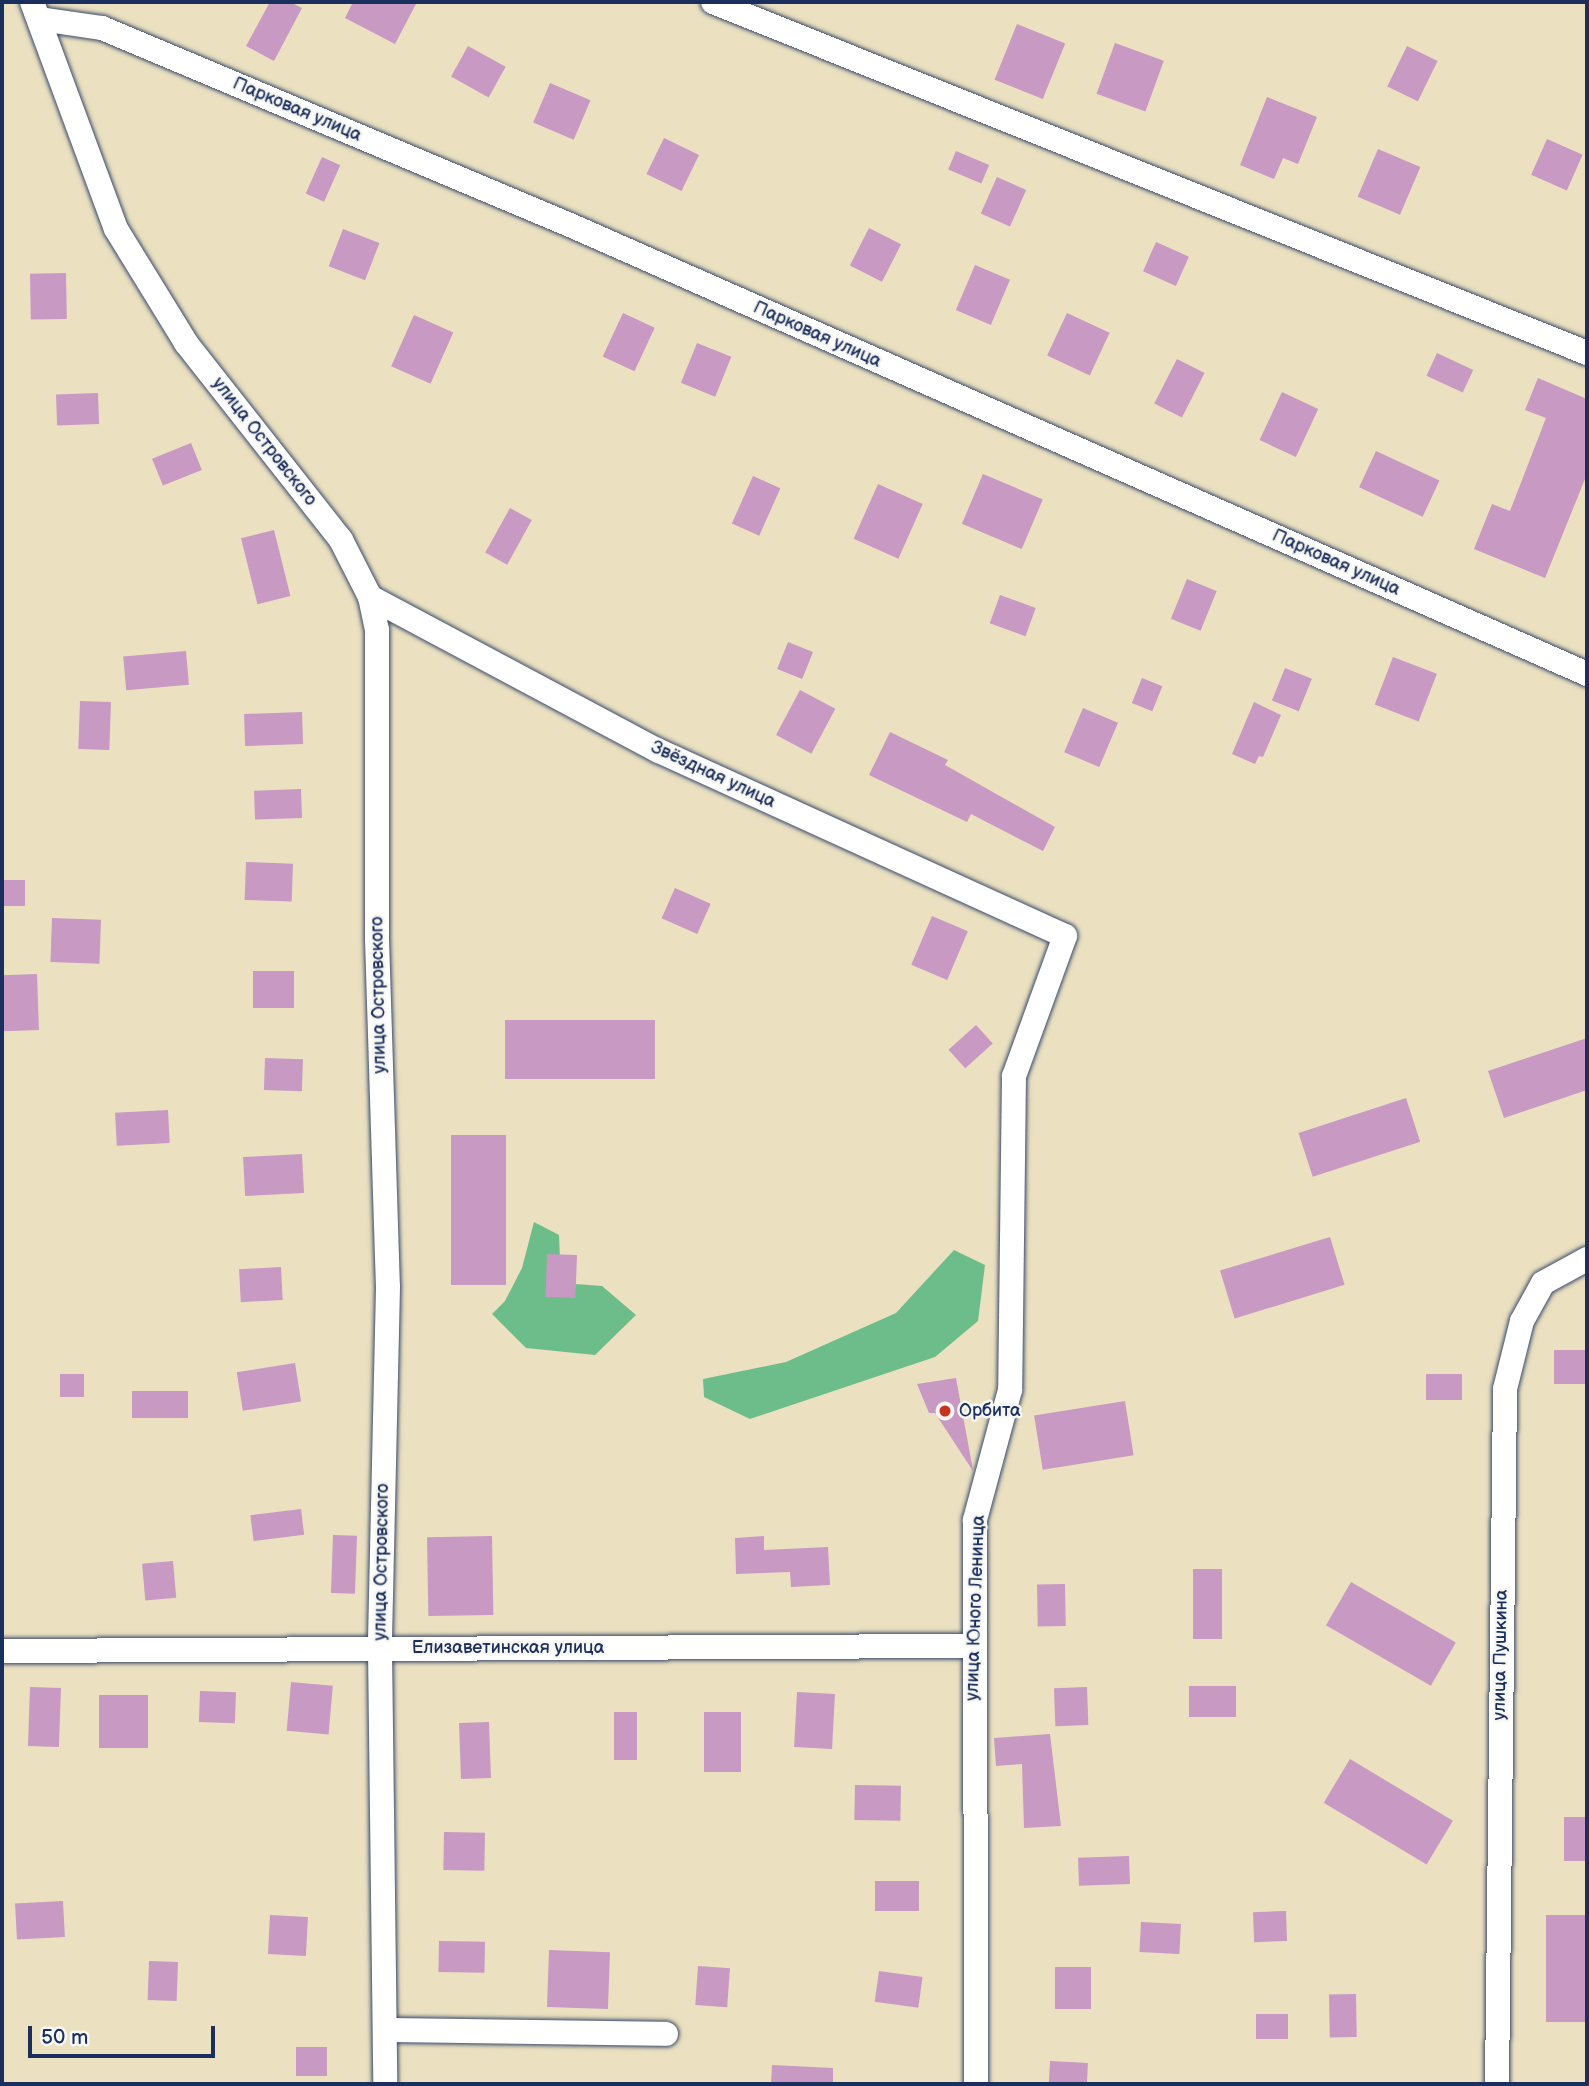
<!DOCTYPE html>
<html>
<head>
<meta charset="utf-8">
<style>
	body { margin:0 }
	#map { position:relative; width:1589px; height:2086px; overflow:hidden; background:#ebe1c0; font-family:"Balsamiq Sans",sans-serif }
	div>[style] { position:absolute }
	.forest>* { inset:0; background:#6cbd89 }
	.building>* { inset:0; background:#c799c3; transform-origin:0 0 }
	.roads { filter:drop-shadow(0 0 2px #3a4a6d) drop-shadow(0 0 2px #3a4a6d) }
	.minor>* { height:24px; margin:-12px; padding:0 12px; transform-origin:12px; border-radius:12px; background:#fff }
	.dots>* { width:19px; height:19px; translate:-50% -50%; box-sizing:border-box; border:4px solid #f6f6f2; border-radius:50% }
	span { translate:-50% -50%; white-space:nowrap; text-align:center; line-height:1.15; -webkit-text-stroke:5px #f6f6f2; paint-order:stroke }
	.street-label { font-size:18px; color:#1b2f5e }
	.poi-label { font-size:18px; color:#1b2f5e }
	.left { translate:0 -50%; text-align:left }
	.frame { position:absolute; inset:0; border:4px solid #1b2f5e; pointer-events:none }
	.scale { position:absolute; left:28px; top:2026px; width:187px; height:32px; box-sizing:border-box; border:4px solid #1b2f5e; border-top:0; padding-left:9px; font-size:21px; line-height:24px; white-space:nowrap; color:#1b2f5e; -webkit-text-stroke:5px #f6f6f2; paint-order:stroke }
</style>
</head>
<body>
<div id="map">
	<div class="forest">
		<div style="clip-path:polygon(534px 1222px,559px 1235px,561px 1283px,602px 1286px,636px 1315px,595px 1355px,526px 1348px,492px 1314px,505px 1301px,522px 1268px)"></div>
		<div style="clip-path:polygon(954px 1250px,985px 1265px,978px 1321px,935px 1357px,750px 1419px,704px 1397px,703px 1379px,786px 1362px,896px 1313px)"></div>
	</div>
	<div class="building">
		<div style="clip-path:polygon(270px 2px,290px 2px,302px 8px,274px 61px,246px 46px)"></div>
		<div style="clip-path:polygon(353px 2px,417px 2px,395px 44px,345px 18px)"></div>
		<div style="left:1017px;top:24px;width:52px;height:60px;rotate:22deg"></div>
		<div style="left:1115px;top:43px;width:52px;height:54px;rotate:20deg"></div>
		<div style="left:468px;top:46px;width:43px;height:35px;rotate:29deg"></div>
		<div style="left:1407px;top:46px;width:34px;height:45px;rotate:26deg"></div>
		<div style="left:550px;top:83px;width:44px;height:43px;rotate:23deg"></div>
		<div style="clip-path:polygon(1267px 97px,1317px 117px,1298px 164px,1283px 158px,1274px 179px,1240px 165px)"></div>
		<div style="left:664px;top:138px;width:39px;height:40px;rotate:26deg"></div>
		<div style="left:1547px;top:139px;width:39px;height:39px;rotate:24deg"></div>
		<div style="left:1378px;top:149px;width:46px;height:52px;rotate:23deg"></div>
		<div style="left:956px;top:151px;width:36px;height:20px;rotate:23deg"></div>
		<div style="left:322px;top:157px;width:20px;height:40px;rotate:24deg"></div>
		<div style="left:997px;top:177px;width:32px;height:40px;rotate:24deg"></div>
		<div style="left:869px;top:228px;width:36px;height:42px;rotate:27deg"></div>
		<div style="left:343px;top:229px;width:39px;height:40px;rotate:21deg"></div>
		<div style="left:1156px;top:242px;width:36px;height:32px;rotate:24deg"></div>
		<div style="left:975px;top:265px;width:38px;height:49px;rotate:23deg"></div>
		<div style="left:66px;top:273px;width:46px;height:36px;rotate:89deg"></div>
		<div style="left:623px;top:313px;width:35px;height:48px;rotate:25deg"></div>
		<div style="left:1067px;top:313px;width:47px;height:47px;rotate:25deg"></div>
		<div style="left:414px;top:315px;width:43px;height:56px;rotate:24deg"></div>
		<div style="left:697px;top:343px;width:37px;height:43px;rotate:22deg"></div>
		<div style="left:1437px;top:353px;width:40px;height:25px;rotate:25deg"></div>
		<div style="left:1177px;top:359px;width:31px;height:50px;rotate:27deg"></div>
		<div style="clip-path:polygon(1538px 378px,1587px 399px,1587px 474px,1545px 578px,1474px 549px,1492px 504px,1510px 511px,1546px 418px,1525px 410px)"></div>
		<div style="left:1282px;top:392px;width:40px;height:53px;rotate:25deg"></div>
		<div style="left:98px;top:393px;width:31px;height:42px;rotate:88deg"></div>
		<div style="left:191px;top:443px;width:29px;height:42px;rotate:68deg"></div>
		<div style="left:1376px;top:451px;width:70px;height:40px;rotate:25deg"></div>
		<div style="left:983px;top:474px;width:65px;height:54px;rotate:23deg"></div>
		<div style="left:753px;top:476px;width:30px;height:52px;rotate:24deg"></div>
		<div style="left:878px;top:484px;width:49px;height:60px;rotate:24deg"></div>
		<div style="left:510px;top:508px;width:25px;height:51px;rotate:29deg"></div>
		<div style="left:274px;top:530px;width:68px;height:34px;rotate:76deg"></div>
		<div style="left:1187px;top:579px;width:32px;height:43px;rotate:22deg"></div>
		<div style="left:1000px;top:595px;width:38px;height:30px;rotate:20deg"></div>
		<div style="left:788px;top:642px;width:27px;height:29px;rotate:22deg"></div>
		<div style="left:186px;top:651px;width:34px;height:63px;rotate:85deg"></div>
		<div style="left:1393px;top:657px;width:47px;height:51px;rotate:21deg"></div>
		<div style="left:1285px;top:668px;width:29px;height:35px;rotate:22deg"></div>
		<div style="left:1142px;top:678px;width:22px;height:27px;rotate:22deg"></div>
		<div style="left:800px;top:690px;width:40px;height:51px;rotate:28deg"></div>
		<div style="left:80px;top:701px;width:31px;height:48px;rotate:2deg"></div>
		<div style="clip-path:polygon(1254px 702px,1281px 715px,1263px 757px,1259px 756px,1255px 764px,1232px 754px)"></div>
		<div style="left:1083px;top:708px;width:38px;height:48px;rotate:23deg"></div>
		<div style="left:302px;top:712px;width:32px;height:58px;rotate:88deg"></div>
		<div style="clip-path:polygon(890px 732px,948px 760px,945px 765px,1055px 827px,1043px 851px,971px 814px,967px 822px,869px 775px)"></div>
		<div style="left:301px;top:789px;width:29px;height:47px;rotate:88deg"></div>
		<div style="left:246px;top:862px;width:47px;height:38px;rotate:2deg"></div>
		<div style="left:2px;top:880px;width:23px;height:26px"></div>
		<div style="left:675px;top:888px;width:39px;height:33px;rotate:24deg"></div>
		<div style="left:932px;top:916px;width:39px;height:53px;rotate:23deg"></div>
		<div style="left:52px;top:918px;width:49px;height:44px;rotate:2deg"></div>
		<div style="left:253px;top:971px;width:41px;height:37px"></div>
		<div style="left:37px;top:974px;width:56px;height:35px;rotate:88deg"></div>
		<div style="left:505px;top:1020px;width:150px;height:59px"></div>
		<div style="left:976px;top:1025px;width:25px;height:37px;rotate:48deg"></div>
		<div style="clip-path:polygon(1587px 1038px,1587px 1090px,1504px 1118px,1488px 1071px)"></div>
		<div style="left:265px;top:1058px;width:38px;height:32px;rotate:2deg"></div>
		<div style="left:1406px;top:1098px;width:46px;height:113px;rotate:72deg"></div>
		<div style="left:168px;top:1110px;width:33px;height:53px;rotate:87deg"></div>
		<div style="left:451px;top:1135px;width:55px;height:150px"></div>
		<div style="left:302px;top:1154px;width:39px;height:59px;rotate:87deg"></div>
		<div style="left:1330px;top:1237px;width:50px;height:115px;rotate:73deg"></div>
		<div style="left:547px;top:1254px;width:30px;height:43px;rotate:2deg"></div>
		<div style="left:281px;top:1267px;width:33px;height:42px;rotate:87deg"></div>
		<div style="left:1587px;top:1350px;width:34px;height:33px;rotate:90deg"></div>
		<div style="left:295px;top:1363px;width:39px;height:59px;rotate:81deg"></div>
		<div style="left:60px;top:1374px;width:24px;height:23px"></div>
		<div style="left:1426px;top:1374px;width:36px;height:26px"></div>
		<div style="clip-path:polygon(956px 1378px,973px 1470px,973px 1471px,935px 1413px,929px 1413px,917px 1384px)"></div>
		<div style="left:132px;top:1391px;width:56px;height:27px"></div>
		<div style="left:1125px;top:1401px;width:55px;height:92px;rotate:81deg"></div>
		<div style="left:301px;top:1509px;width:26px;height:51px;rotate:83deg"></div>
		<div style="left:333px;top:1535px;width:24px;height:58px;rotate:2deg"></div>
		<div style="left:492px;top:1536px;width:79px;height:65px;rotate:89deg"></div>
		<div style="clip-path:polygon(764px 1536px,764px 1550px,828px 1547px,830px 1585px,791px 1587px,790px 1572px,736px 1574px,735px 1538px)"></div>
		<div style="left:173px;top:1561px;width:37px;height:31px;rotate:85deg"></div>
		<div style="left:1193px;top:1569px;width:29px;height:70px"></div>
		<div style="left:1351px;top:1582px;width:121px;height:50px;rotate:30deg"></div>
		<div style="left:1065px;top:1584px;width:42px;height:28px;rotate:89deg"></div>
		<div style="left:291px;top:1682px;width:42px;height:49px;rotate:5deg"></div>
		<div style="left:1189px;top:1686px;width:47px;height:31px"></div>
		<div style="left:30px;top:1687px;width:31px;height:59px;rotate:2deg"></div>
		<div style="left:1087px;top:1687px;width:38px;height:33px;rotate:88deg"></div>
		<div style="left:200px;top:1691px;width:36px;height:31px;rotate:2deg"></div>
		<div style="left:797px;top:1692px;width:38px;height:55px;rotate:3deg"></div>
		<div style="left:99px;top:1695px;width:49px;height:53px"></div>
		<div style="left:614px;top:1712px;width:23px;height:48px"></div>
		<div style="left:741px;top:1712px;width:60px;height:37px;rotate:90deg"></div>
		<div style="left:489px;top:1722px;width:56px;height:30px;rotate:88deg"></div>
		<div style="clip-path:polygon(1050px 1734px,1061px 1826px,1024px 1828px,1022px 1764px,996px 1766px,994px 1738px)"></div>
		<div style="left:1350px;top:1759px;width:120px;height:51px;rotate:31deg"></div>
		<div style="left:855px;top:1785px;width:46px;height:35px;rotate:1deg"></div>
		<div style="left:1587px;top:1817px;width:44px;height:23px;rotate:90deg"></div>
		<div style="left:444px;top:1832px;width:41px;height:38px;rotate:1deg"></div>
		<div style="left:1129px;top:1856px;width:28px;height:51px;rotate:88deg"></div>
		<div style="left:875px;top:1881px;width:44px;height:30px"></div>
		<div style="left:63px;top:1901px;width:36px;height:48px;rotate:87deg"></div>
		<div style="left:1286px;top:1911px;width:30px;height:33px;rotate:88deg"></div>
		<div style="left:270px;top:1915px;width:38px;height:39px;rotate:3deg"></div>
		<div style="left:1546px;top:1915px;width:41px;height:107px"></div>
		<div style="left:1141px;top:1922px;width:40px;height:30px;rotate:3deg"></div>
		<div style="left:439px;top:1941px;width:46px;height:31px;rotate:1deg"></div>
		<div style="left:549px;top:1950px;width:61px;height:57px;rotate:2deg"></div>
		<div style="left:149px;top:1961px;width:29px;height:39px;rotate:2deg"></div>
		<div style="left:698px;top:1966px;width:32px;height:39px;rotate:4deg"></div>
		<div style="left:1055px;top:1967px;width:36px;height:42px"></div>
		<div style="left:879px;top:1971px;width:44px;height:31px;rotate:8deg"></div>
		<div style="left:1356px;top:1994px;width:43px;height:27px;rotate:89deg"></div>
		<div style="left:1288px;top:2014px;width:25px;height:32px;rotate:90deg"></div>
		<div style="left:296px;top:2047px;width:31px;height:29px"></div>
		<div style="left:1050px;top:2061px;width:38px;height:23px;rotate:3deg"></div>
		<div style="clip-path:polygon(772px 2065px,833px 2068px,833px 2084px,771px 2084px)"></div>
	</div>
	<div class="roads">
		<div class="minor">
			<div style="left:32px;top:2px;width:242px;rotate:69.7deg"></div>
			<div style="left:116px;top:229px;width:134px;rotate:58.4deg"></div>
			<div style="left:186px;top:343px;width:251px;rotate:51.8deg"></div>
			<div style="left:341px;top:540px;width:64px;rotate:63deg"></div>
			<div style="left:370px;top:597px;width:34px;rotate:78deg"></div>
			<div style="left:377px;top:630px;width:309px;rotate:90deg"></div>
			<div style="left:377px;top:939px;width:348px;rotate:88.2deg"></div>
			<div style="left:388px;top:1287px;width:362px;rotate:91.3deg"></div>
			<div style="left:380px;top:1649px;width:435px;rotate:89.3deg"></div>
			<div style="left:713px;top:2px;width:942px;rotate:21.88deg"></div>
			<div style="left:40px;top:19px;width:63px;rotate:8.3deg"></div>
			<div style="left:102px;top:28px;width:508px;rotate:22.83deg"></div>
			<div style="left:570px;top:225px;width:1112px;rotate:23.82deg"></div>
			<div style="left:370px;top:597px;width:327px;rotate:28.1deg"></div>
			<div style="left:659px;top:751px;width:446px;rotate:24.5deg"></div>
			<div style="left:1065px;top:936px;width:149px;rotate:110deg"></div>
			<div style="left:1014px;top:1076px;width:314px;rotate:90.7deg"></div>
			<div style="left:1010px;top:1390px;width:135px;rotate:105.1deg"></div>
			<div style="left:975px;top:1520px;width:564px;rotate:89.9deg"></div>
			<div style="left:2px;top:1651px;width:970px;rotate:-0.3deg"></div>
			<div style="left:385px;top:2030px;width:281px;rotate:0.8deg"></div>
			<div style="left:1497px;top:2084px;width:695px;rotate:-89.34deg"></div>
			<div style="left:1505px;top:1389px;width:70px;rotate:-76deg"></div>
			<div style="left:1522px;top:1321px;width:43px;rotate:-61.1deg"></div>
			<div style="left:1543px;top:1283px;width:50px;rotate:-28.6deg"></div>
		</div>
	</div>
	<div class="dots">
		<div style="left:945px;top:1411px;background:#c8321e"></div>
	</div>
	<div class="street-label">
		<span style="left:297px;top:110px;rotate:23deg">Парковая улица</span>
		<span style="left:817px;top:335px;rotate:24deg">Парковая улица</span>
		<span style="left:264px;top:442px;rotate:52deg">улица Островского</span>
		<span style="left:1336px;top:563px;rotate:24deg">Парковая улица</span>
		<span style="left:713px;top:775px;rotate:25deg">Звёздная улица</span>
		<span style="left:379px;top:995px;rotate:-91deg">улица Островского</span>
		<span style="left:382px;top:1562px;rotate:-89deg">улица Островского</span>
		<span style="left:976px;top:1608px;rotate:-88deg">улица Юного Ленинца</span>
		<span style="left:508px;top:1648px">Елизаветинская улица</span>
		<span style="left:1501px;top:1655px;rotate:-89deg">улица Пушкина</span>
	</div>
	<div class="poi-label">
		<span class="left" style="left:959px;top:1411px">Орбита</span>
	</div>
	<div class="frame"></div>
	<div class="scale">50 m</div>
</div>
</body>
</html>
